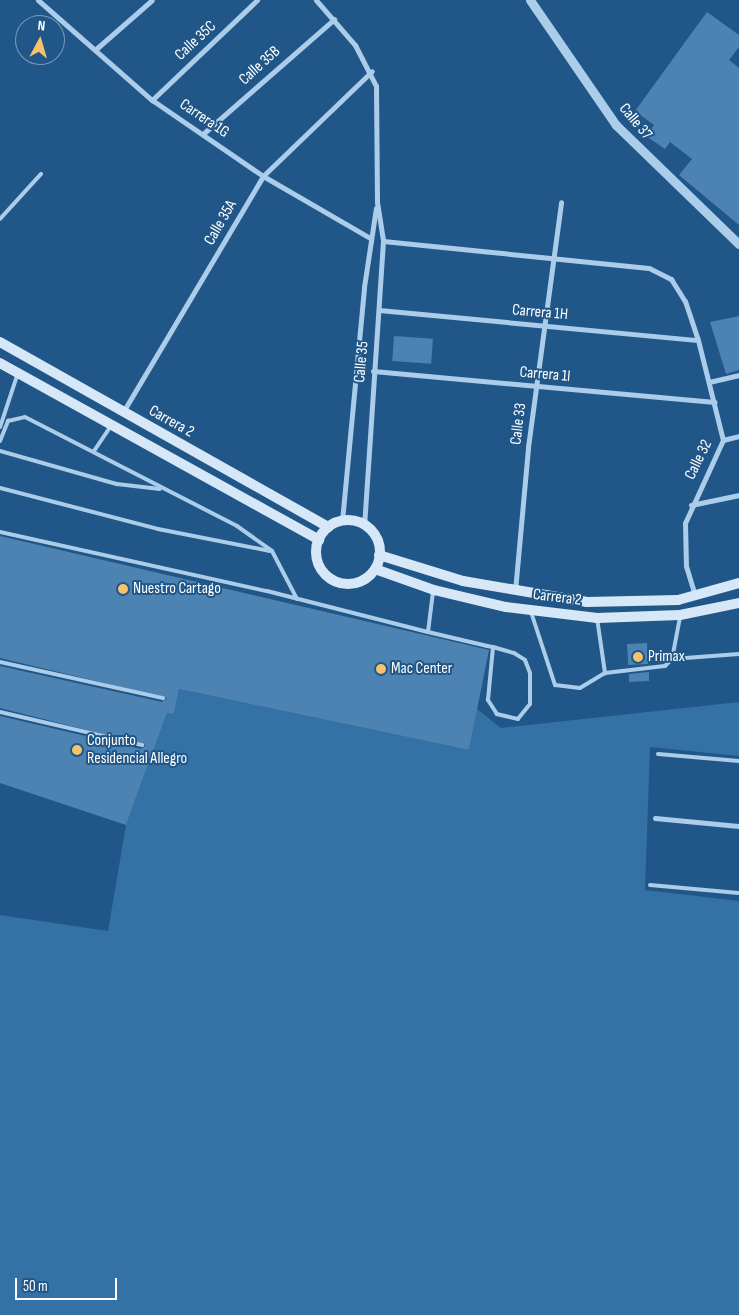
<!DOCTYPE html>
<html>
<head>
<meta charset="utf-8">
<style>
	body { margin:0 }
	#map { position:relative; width:739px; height:1315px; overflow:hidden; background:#205788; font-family:"Sofia Sans Condensed",sans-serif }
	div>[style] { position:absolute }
	.green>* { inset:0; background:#3471a5 }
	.building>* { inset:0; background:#4d83b2; transform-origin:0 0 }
	.service>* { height:4px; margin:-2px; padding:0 2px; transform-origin:2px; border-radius:2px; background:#abcdea }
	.minor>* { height:5px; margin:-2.5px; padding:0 2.5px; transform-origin:2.5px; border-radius:2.5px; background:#abcdea }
	.tertiary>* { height:9px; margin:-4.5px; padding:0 4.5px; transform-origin:4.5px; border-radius:4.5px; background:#abcdea }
	.secondary>* { height:10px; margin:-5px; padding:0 5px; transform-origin:5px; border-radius:5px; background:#d6e8f8 }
	.secondary>.ring { margin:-5px; padding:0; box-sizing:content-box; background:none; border:10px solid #d6e8f8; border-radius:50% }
	.dots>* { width:14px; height:14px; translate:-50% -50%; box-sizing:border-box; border:2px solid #205788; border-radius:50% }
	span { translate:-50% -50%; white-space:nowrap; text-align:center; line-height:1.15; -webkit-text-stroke:4px #205788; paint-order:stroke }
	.street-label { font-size:16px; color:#fff }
	.poi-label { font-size:16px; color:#fff }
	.left { translate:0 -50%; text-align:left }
	.north { position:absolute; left:15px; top:15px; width:50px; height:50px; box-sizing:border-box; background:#205788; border:1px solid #799ab8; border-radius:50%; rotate:6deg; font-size:14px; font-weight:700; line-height:20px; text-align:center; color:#fff }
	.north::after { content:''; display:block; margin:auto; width:18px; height:22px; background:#f7c26c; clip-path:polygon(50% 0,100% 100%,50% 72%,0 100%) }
	.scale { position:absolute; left:15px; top:1278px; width:102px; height:22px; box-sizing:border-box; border:2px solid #fff; border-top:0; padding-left:6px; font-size:15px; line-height:18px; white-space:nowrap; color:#fff; -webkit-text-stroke:4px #205788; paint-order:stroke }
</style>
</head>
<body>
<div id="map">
	<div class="green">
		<div style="clip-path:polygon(179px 689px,469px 750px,477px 709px,501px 728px,739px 702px,739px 756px,650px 747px,645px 890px,739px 901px,739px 1315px,0 1315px,0 915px,108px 931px,126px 825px,167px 713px,174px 714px)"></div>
	</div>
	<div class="building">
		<div style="clip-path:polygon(707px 12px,739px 35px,739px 47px,729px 60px,739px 68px,739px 225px,679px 175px,692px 159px,670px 142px,665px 149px,646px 136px,654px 125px,635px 111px)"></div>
		<div style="clip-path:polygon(739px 316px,739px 370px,726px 374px,710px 322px)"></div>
		<div style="left:394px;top:336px;width:39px;height:25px;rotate:4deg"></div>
		<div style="clip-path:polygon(0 536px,489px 650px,469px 750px,179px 689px,174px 714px,167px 713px,126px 825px,0 783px,0 716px,141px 749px,146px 745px,0 708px,0 666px,162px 702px,167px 698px,0 658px)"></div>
		<div style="left:647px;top:643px;width:21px;height:20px;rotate:87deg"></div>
		<div style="clip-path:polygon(649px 672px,649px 681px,629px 682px,629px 674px)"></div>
	</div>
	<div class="service">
		<div style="left:0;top:219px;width:61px;rotate:-47.7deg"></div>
		<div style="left:0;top:427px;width:57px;rotate:-71.6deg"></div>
		<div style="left:0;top:441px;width:22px;rotate:-68deg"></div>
		<div style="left:8px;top:421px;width:17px;rotate:-13deg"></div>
		<div style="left:25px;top:417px;width:238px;rotate:27.2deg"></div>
		<div style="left:237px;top:526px;width:43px;rotate:35.5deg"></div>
		<div style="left:272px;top:551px;width:54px;rotate:62.5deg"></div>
		<div style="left:0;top:451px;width:122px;rotate:15.8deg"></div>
		<div style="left:117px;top:484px;width:43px;rotate:6.6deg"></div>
		<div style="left:94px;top:451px;width:30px;rotate:-56deg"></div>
		<div style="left:0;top:488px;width:163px;rotate:14.5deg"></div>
		<div style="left:158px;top:529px;width:114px;rotate:11.1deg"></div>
		<div style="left:0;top:532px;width:273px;rotate:12.5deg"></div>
		<div style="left:267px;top:591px;width:166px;rotate:14.3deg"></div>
		<div style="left:428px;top:632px;width:61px;rotate:13.3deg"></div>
		<div style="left:487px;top:646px;width:6px;rotate:9deg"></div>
		<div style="left:493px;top:647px;width:22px;rotate:16deg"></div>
		<div style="left:514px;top:653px;width:13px;rotate:32deg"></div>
		<div style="left:525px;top:660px;width:14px;rotate:69deg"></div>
		<div style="left:530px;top:673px;width:31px;rotate:90deg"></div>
		<div style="left:530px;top:704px;width:19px;rotate:129deg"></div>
		<div style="left:518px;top:719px;width:22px;rotate:-167deg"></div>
		<div style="left:497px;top:714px;width:17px;rotate:-123deg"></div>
		<div style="left:488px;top:700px;width:53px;rotate:-84.6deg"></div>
		<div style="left:531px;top:612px;width:77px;rotate:71.8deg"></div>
		<div style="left:555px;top:685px;width:25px;rotate:7deg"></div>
		<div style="left:580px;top:688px;width:29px;rotate:-31deg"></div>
		<div style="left:597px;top:618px;width:56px;rotate:81.7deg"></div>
		<div style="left:605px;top:673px;width:60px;rotate:-6.7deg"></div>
		<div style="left:665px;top:666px;width:10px;rotate:-45deg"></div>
		<div style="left:672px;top:659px;width:43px;rotate:-79.2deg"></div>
		<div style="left:428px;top:632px;width:40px;rotate:-82.9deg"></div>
		<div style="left:672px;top:659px;width:67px;rotate:-4.3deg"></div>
		<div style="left:0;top:662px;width:167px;rotate:12.5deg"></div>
		<div style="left:0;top:712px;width:146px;rotate:13.1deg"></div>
		<div style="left:658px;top:754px;width:81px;rotate:4.9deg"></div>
		<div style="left:650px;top:885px;width:89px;rotate:5.1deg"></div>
	</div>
	<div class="minor">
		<div style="left:38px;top:0;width:152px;rotate:41.3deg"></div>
		<div style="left:152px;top:100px;width:135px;rotate:34.4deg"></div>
		<div style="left:263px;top:176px;width:124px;rotate:30.1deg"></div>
		<div style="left:316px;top:0;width:60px;rotate:49.1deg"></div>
		<div style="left:355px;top:45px;width:46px;rotate:62.9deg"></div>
		<div style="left:376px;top:86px;width:116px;rotate:89.5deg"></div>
		<div style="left:377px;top:202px;width:39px;rotate:81deg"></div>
		<div style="left:383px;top:241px;width:284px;rotate:93.8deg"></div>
		<div style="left:96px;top:49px;width:74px;rotate:-41.2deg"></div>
		<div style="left:152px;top:100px;width:145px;rotate:-43.6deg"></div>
		<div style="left:204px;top:133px;width:173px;rotate:-41.2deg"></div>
		<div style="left:383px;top:241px;width:267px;rotate:5.8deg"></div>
		<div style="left:649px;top:268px;width:25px;rotate:27deg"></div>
		<div style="left:671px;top:279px;width:26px;rotate:58deg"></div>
		<div style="left:685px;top:301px;width:41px;rotate:71.6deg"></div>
		<div style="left:698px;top:340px;width:103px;rotate:76deg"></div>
		<div style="left:723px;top:440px;width:91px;rotate:114.6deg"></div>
		<div style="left:685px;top:523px;width:43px;rotate:88.7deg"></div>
		<div style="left:686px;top:566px;width:31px;rotate:73deg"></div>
		<div style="left:379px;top:310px;width:320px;rotate:5.4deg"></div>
		<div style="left:373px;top:371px;width:343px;rotate:5.2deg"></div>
		<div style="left:709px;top:382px;width:31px;rotate:-13deg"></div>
		<div style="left:123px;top:412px;width:274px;rotate:-59.3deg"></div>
		<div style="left:263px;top:176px;width:151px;rotate:-43.9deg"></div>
		<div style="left:723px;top:440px;width:16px;rotate:-14deg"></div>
		<div style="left:691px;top:505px;width:49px;rotate:-11.8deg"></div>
		<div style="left:342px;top:521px;width:235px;rotate:-84.6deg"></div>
		<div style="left:364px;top:287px;width:80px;rotate:-81.4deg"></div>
		<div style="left:515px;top:591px;width:145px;rotate:-84.8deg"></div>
		<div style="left:528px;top:447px;width:247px;rotate:-82.3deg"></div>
		<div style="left:655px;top:818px;width:84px;rotate:5.4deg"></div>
	</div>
	<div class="tertiary">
		<div style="left:530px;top:0;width:152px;rotate:55.5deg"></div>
		<div style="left:616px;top:125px;width:171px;rotate:44.1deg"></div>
	</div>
	<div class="secondary">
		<div style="left:0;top:342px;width:377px;rotate:29.4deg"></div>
		<div style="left:0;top:363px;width:365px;rotate:29deg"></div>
		<div class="ring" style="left:316px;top:520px;width:54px;height:54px"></div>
		<div style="left:379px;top:555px;width:88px;rotate:17.2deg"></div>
		<div style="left:463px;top:581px;width:126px;rotate:9.6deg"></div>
		<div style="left:587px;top:602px;width:91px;rotate:-1.3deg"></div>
		<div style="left:678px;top:600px;width:63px;rotate:-15.6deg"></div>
		<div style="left:375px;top:569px;width:63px;rotate:19.6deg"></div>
		<div style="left:434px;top:590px;width:74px;rotate:13.3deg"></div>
		<div style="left:506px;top:607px;width:92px;rotate:6.9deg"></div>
		<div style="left:597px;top:618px;width:83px;rotate:-2.1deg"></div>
		<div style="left:680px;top:615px;width:60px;rotate:-11.5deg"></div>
	</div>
	<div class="dots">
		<div style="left:123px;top:589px;background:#f7c26c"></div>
		<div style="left:638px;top:657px;background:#f7c26c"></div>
		<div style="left:381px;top:669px;background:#f7c26c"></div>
		<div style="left:77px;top:750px;background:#f7c26c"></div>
	</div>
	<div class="street-label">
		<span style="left:196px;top:41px;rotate:-43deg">Calle 35C</span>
		<span style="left:260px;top:66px;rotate:-42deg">Calle 35B</span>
		<span style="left:204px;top:119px;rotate:34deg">Carrera 1G</span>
		<span style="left:635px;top:122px;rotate:50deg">Calle 37</span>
		<span style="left:221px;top:223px;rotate:-60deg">Calle 35A</span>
		<span style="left:540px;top:313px;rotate:5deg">Carrera 1H</span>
		<span style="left:362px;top:362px;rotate:-85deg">Calle 35</span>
		<span style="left:545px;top:375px;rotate:5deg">Carrera 1I</span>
		<span style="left:171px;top:422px;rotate:29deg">Carrera 2</span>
		<span style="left:519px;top:424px;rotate:-83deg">Calle 33</span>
		<span style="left:699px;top:460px;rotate:-64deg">Calle 32</span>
		<span style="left:557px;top:598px;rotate:7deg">Carrera 2</span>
	</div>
	<div class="poi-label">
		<span class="left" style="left:133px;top:589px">Nuestro Cartago</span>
		<span class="left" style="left:648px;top:657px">Primax</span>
		<span class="left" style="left:391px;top:669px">Mac Center</span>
		<span class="left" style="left:87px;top:750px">Conjunto<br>Residencial Allegro</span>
	</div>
	<div class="north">N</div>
	<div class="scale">50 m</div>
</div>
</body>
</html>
